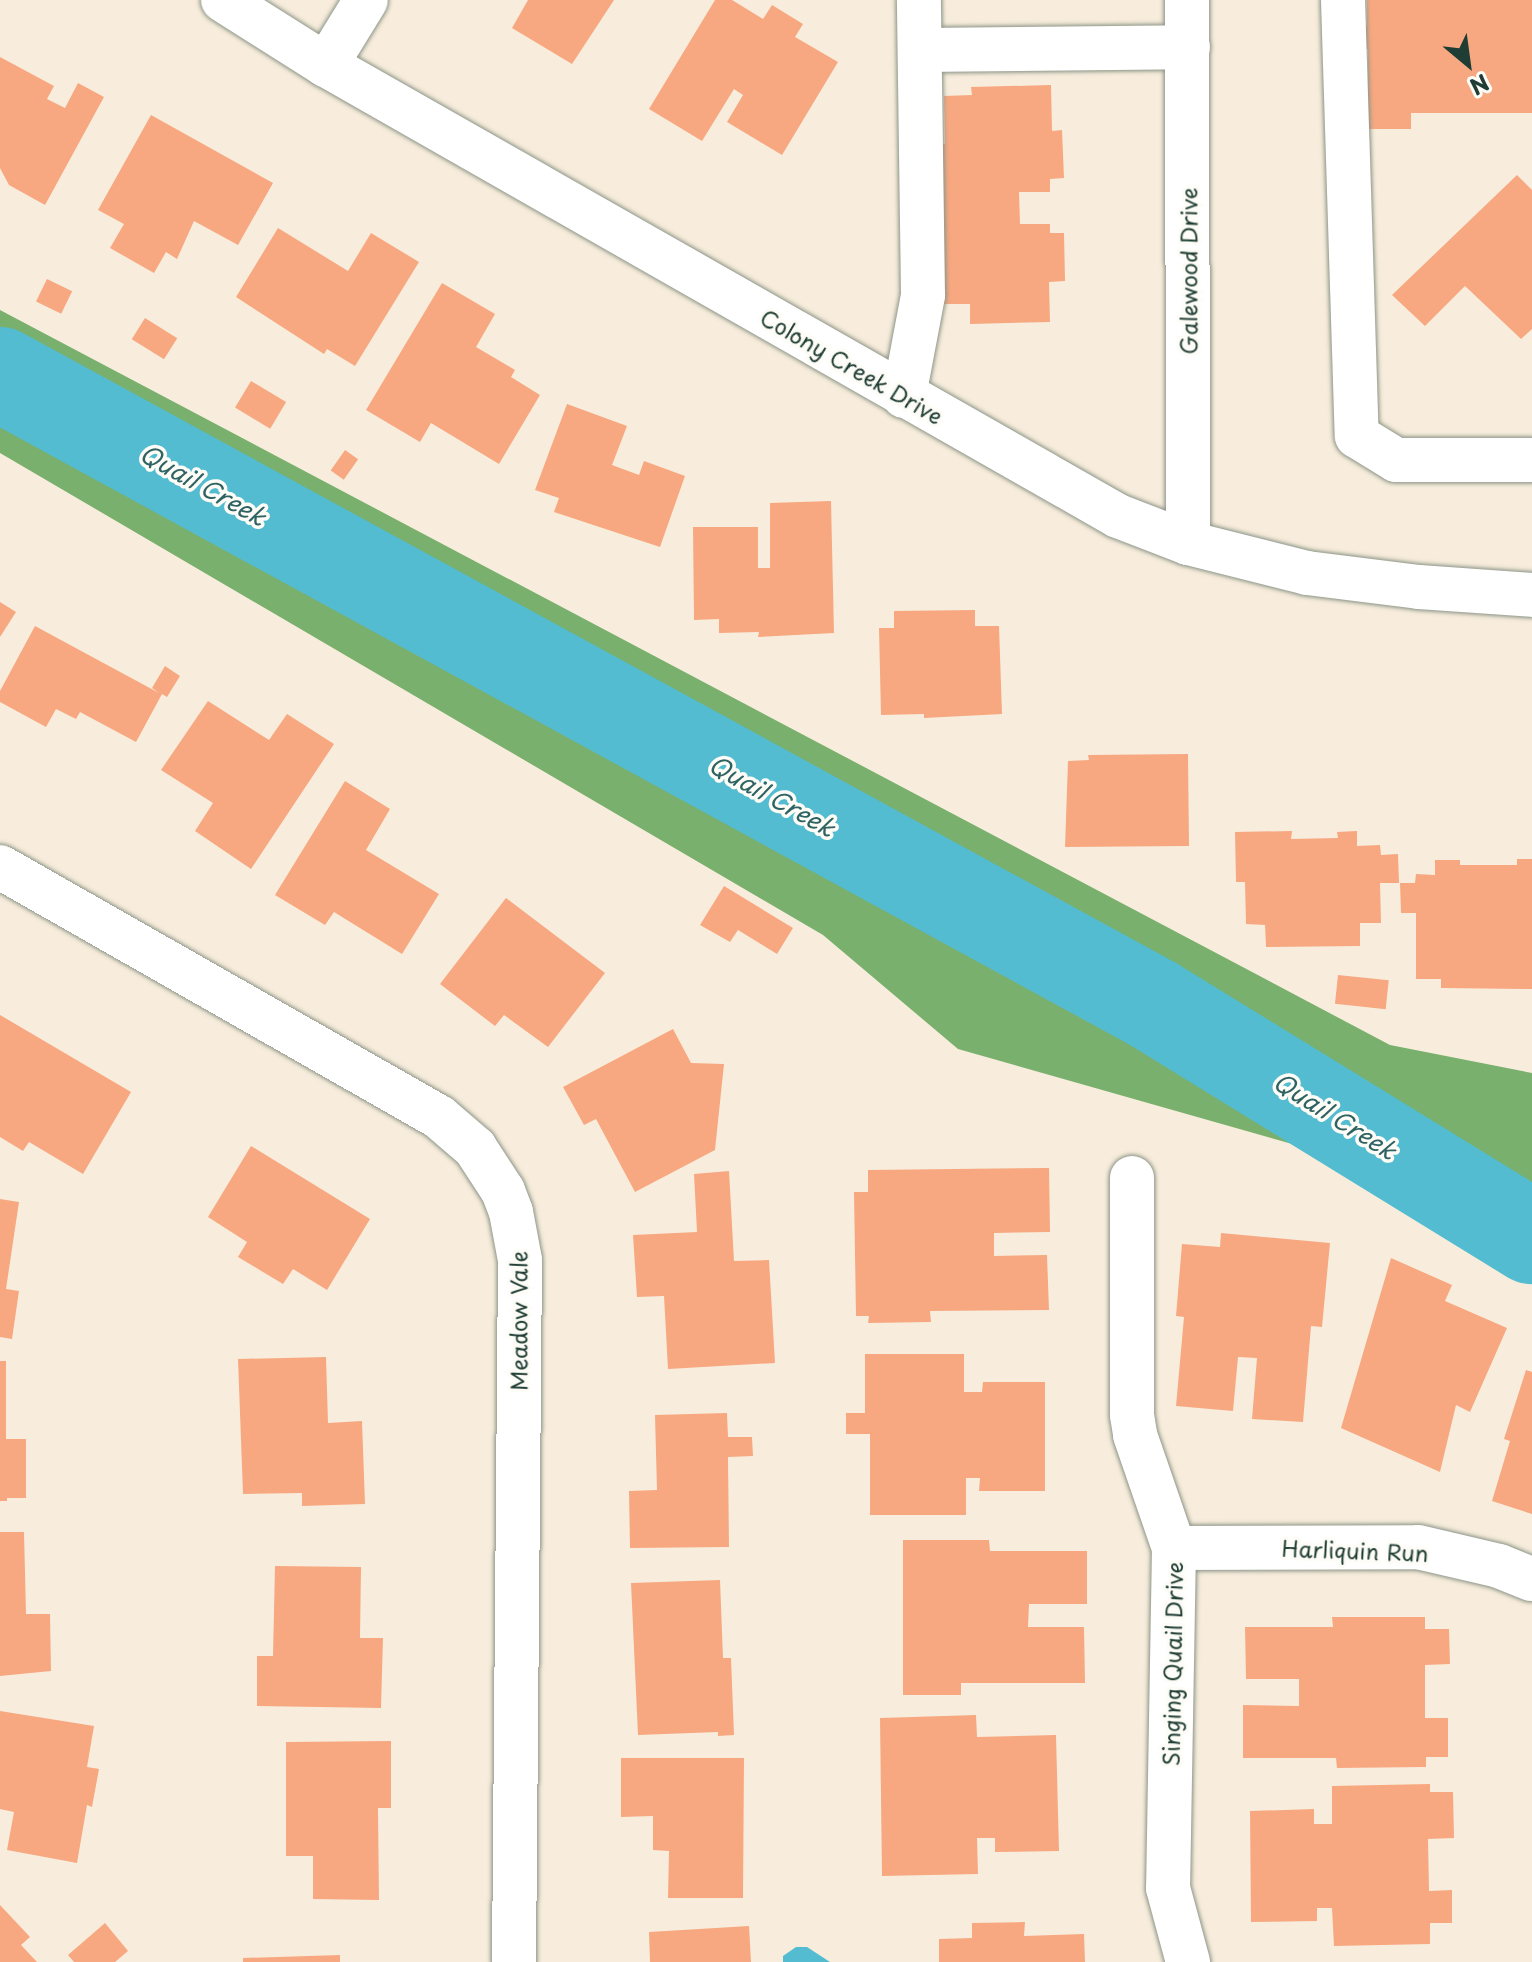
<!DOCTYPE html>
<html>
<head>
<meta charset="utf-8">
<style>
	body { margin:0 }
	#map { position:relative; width:1532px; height:1962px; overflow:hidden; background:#f8eddc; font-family:"Playpen Sans",sans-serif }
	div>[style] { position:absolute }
	.forest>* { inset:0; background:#79b06d }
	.water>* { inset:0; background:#53bcd0 }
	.river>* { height:94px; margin:-47px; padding:0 47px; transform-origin:47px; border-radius:47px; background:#53bcd0 }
	.building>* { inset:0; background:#f7a880; transform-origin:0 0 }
	.roads { filter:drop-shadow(0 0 2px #8c9588) drop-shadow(0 0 2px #8c9588) }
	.minor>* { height:44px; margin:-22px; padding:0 22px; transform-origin:22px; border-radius:22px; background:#fff }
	span { translate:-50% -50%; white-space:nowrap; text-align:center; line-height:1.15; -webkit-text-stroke:7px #fdfcf7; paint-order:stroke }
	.street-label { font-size:22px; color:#1f3d34 }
	.water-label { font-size:24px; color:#2f6363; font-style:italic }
	.north { position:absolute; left:1428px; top:24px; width:80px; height:80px; -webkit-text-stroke:6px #fdfcf7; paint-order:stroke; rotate:151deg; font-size:22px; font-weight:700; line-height:32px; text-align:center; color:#1f3d34 }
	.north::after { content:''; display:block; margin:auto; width:28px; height:36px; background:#1f3d34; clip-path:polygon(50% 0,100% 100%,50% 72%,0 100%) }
</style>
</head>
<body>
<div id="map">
	<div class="forest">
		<div style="clip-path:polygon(0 310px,1390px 1045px,1532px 1073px,1532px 1262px,1310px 1149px,958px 1049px,823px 935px,0 453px)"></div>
	</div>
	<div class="water">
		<div style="clip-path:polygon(796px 1947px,807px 1947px,830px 1962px,783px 1962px,783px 1956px)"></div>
	</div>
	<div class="river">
		<div style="left:0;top:374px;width:1314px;rotate:28.65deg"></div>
		<div style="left:1153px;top:1004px;width:445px;rotate:31.6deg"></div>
	</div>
	<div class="building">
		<div style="clip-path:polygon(528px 0,614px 0,572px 64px,512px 28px)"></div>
		<div style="clip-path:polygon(715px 0,732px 0,763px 19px,772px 5px,803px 24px,795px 37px,838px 62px,782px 155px,727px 122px,743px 95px,734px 89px,702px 141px,649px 109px)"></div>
		<div style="clip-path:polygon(1367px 0,1532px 0,1532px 113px,1411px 113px,1411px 129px,1368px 129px,1368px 49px,1357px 48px,1357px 26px,1367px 26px)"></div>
		<div style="clip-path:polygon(0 57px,54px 86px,47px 99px,65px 108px,78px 83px,104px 97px,45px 205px,9px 185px,0 168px)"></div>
		<div style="clip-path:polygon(1051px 85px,1052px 131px,1062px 130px,1064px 178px,1050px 179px,1050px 192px,1019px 192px,1020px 224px,1050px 224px,1050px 233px,1064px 233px,1065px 281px,1049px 282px,1050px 322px,970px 324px,970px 304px,944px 304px,932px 144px,945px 144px,944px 96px,972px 95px,971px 87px)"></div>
		<div style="clip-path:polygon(151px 115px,273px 183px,238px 245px,194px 221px,177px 259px,166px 252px,154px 273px,110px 248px,124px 224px,98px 210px)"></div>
		<div style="clip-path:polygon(1517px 175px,1532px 190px,1532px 329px,1521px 339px,1465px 286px,1425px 326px,1392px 295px)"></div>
		<div style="clip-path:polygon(278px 228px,348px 271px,371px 233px,419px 262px,355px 366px,327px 349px,324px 354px,236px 297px)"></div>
		<div style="left:47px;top:279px;width:28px;height:25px;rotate:26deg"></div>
		<div style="clip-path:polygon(442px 283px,495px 314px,476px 347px,515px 370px,511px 377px,540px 395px,499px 464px,431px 423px,420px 442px,366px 410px)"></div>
		<div style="left:145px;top:318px;width:38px;height:25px;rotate:32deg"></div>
		<div style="left:251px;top:381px;width:41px;height:31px;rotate:31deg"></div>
		<div style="clip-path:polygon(567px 404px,627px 426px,612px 465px,639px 475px,644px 461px,685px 476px,660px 547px,554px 512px,559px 498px,535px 490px)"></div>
		<div style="left:345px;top:450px;width:16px;height:25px;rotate:35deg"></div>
		<div style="clip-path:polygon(831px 501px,834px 633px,758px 637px,759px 632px,719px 633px,719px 619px,694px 620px,693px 527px,758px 527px,758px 568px,770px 568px,770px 503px)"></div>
		<div style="clip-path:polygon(0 602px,16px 612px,0 637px)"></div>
		<div style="clip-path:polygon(975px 610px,975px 626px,999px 626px,1002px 714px,924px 718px,924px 714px,881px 715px,879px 628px,894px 628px,894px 611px)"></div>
		<div style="clip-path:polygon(35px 626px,159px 693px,152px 688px,165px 666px,180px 676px,167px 697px,162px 694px,136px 742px,80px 712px,76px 719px,56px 709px,46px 727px,0 702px,0 691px)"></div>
		<div style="clip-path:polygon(208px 701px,269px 740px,287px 714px,334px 744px,251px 869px,195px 831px,213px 803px,161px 770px)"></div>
		<div style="clip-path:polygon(1188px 754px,1189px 846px,1065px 847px,1068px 761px,1089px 760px,1088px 755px)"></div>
		<div style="clip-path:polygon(345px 781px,390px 809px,366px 850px,439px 894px,402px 954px,334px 912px,325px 925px,275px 895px)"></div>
		<div style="clip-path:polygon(1292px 831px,1291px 839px,1338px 838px,1337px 832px,1357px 831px,1357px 846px,1380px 845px,1381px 855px,1398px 854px,1399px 883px,1380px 883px,1381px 923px,1360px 923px,1360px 946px,1266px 947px,1265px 925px,1246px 924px,1245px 882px,1236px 882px,1235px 832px)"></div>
		<div style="clip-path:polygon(1517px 859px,1532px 859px,1532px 989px,1441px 988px,1441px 979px,1416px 979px,1416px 913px,1401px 913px,1400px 883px,1415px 883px,1416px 874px,1435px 875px,1435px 860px,1460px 860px,1460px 865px,1517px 865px)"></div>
		<div style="clip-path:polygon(724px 886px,793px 928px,777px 954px,738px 930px,730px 942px,700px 925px)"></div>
		<div style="clip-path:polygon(506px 898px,605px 973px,548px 1047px,504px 1015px,495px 1026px,440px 984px)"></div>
		<div style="left:1338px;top:975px;width:51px;height:29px;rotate:6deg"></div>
		<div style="clip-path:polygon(0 1015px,131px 1092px,83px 1174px,29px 1142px,23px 1151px,0 1137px)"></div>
		<div style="clip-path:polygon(673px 1029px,691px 1063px,724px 1064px,715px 1150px,635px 1192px,596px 1119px,584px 1125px,563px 1087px)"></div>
		<div style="clip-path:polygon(251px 1146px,370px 1219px,327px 1290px,293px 1269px,283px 1284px,238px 1257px,247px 1242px,208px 1217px)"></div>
		<div style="clip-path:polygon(1049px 1168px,1050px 1232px,994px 1233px,994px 1256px,1047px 1255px,1049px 1310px,930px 1311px,931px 1322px,868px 1323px,869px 1316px,856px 1316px,854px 1192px,868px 1192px,868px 1170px)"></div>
		<div style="clip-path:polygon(729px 1171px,734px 1261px,769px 1260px,775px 1363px,668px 1369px,664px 1296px,637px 1297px,633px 1235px,697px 1232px,694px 1174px)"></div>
		<div style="clip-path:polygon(0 1199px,19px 1202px,6px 1289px,19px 1291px,12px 1339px,0 1337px)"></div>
		<div style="clip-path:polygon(1221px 1233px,1330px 1243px,1322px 1327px,1311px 1326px,1303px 1422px,1252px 1419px,1257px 1358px,1238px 1357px,1233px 1411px,1176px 1406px,1184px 1317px,1176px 1316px,1182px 1244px,1220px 1247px)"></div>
		<div style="clip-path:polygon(1391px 1258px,1452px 1285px,1445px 1301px,1507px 1328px,1470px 1412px,1456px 1405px,1440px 1472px,1341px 1428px)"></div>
		<div style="clip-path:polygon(865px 1354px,964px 1354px,964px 1392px,982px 1392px,983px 1382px,1045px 1382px,1045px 1491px,979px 1491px,980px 1478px,966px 1478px,966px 1515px,870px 1515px,870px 1434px,846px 1434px,846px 1413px,865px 1413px)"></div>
		<div style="clip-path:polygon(326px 1357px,328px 1423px,362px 1421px,365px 1504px,302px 1506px,302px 1493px,243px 1494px,238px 1359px)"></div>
		<div style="clip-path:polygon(0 1361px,6px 1361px,6px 1439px,26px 1439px,26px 1498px,7px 1498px,7px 1501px,0 1501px)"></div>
		<div style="clip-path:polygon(1526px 1370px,1532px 1372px,1532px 1514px,1492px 1501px,1510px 1441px,1504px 1439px)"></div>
		<div style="clip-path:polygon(727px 1413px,728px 1437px,752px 1437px,753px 1456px,728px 1457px,729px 1547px,630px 1548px,629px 1491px,657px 1490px,655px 1415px)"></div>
		<div style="clip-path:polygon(0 1532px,24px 1532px,26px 1614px,50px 1614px,51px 1671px,0 1676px)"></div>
		<div style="clip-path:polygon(903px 1540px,989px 1540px,990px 1551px,1087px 1551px,1087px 1604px,1029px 1604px,1028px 1627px,1084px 1627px,1085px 1683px,961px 1683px,961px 1695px,903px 1695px)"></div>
		<div style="clip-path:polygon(275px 1566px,361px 1567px,360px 1638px,383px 1638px,381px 1708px,257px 1706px,257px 1656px,273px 1656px)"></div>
		<div style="clip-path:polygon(720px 1580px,723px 1658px,731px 1658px,734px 1735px,718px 1736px,718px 1732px,638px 1735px,631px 1583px)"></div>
		<div style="clip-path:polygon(1332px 1617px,1425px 1617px,1425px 1629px,1449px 1629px,1450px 1664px,1425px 1665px,1425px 1718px,1448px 1718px,1448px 1757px,1426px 1757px,1426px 1767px,1337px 1768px,1336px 1758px,1243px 1758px,1243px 1705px,1299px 1706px,1299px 1679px,1246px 1679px,1245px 1627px,1333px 1627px)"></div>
		<div style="clip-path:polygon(0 1711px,94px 1726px,87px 1767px,99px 1769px,92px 1807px,87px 1805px,77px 1863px,7px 1850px,14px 1812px,0 1809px)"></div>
		<div style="clip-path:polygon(976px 1715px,977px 1737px,1056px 1735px,1059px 1851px,995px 1852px,995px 1838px,977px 1838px,978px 1874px,882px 1876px,880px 1718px)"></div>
		<div style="clip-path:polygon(391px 1741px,391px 1808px,378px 1808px,379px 1900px,313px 1899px,313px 1856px,286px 1856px,286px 1742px)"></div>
		<div style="clip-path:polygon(621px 1758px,744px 1758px,743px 1898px,668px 1898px,669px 1851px,653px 1850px,653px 1816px,621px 1817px)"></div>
		<div style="clip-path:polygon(1430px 1784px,1430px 1792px,1453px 1792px,1454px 1838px,1428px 1839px,1429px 1891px,1452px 1890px,1452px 1923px,1430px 1923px,1430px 1944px,1334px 1946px,1332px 1908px,1317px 1908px,1317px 1921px,1251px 1922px,1250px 1811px,1314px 1809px,1314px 1824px,1332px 1824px,1332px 1786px)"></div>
		<div style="clip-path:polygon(0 1905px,30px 1937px,21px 1945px,37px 1962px,0 1962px)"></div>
		<div style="clip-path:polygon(1025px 1922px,1024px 1936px,1084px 1934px,1085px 1962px,939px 1962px,939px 1939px,972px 1938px,972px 1923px)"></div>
		<div style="clip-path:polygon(105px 1923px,128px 1951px,115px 1962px,74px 1962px,68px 1955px)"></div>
		<div style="clip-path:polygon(749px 1926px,751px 1962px,650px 1962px,649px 1932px)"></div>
		<div style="clip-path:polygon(340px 1955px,340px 1962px,243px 1962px,243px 1958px)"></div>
	</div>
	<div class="roads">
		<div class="minor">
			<div style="left:223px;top:0;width:122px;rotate:32.3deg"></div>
			<div style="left:326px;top:65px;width:911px;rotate:29.66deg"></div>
			<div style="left:1118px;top:516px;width:75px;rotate:21.1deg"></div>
			<div style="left:1188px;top:543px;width:123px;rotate:14.1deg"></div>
			<div style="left:1307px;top:573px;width:113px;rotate:7.1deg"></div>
			<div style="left:1419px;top:587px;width:113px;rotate:4deg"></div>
			<div style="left:1187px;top:0;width:543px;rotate:89.89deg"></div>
			<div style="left:1343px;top:0;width:436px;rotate:88.2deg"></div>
			<div style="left:1357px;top:436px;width:46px;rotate:31.6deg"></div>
			<div style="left:1396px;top:460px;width:136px"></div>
			<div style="left:920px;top:50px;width:268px;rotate:-0.6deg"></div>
			<div style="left:326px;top:65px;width:76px;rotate:-58.4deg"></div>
			<div style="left:904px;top:396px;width:103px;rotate:-79.3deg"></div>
			<div style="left:923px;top:295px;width:295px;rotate:-90.8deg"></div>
			<div style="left:0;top:867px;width:505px;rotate:29.66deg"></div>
			<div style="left:439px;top:1117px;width:48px;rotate:40.7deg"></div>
			<div style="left:475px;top:1148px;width:51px;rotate:56.9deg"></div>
			<div style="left:503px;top:1191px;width:22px;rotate:69deg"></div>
			<div style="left:511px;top:1212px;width:49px;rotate:79.4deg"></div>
			<div style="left:520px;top:1260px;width:702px;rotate:90.49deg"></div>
			<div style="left:1132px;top:1178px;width:237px;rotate:90deg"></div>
			<div style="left:1132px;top:1415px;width:20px;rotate:81deg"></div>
			<div style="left:1135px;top:1435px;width:120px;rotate:71deg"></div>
			<div style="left:1174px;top:1548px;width:340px;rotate:91deg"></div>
			<div style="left:1168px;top:1888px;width:77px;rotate:74.9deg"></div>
			<div style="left:1174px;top:1548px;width:244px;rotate:-0.2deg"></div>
			<div style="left:1418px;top:1547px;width:83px;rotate:13.2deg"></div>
			<div style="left:1499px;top:1566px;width:35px;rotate:22deg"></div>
		</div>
	</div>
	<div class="street-label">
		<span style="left:1188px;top:271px;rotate:-90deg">Galewood Drive</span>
		<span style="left:852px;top:366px;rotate:30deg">Colony Creek Drive</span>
		<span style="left:518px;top:1321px;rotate:-90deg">Meadow Vale</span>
		<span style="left:1355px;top:1550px;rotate:2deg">Harliquin Run</span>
		<span style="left:1172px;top:1664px;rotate:-89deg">Singing Quail Drive</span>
	</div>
	<div class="water-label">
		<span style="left:203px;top:485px;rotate:29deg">Quail Creek</span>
		<span style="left:772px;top:796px;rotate:29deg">Quail Creek</span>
		<span style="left:1335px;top:1116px;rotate:32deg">Quail Creek</span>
	</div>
	<div class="north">N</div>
</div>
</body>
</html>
